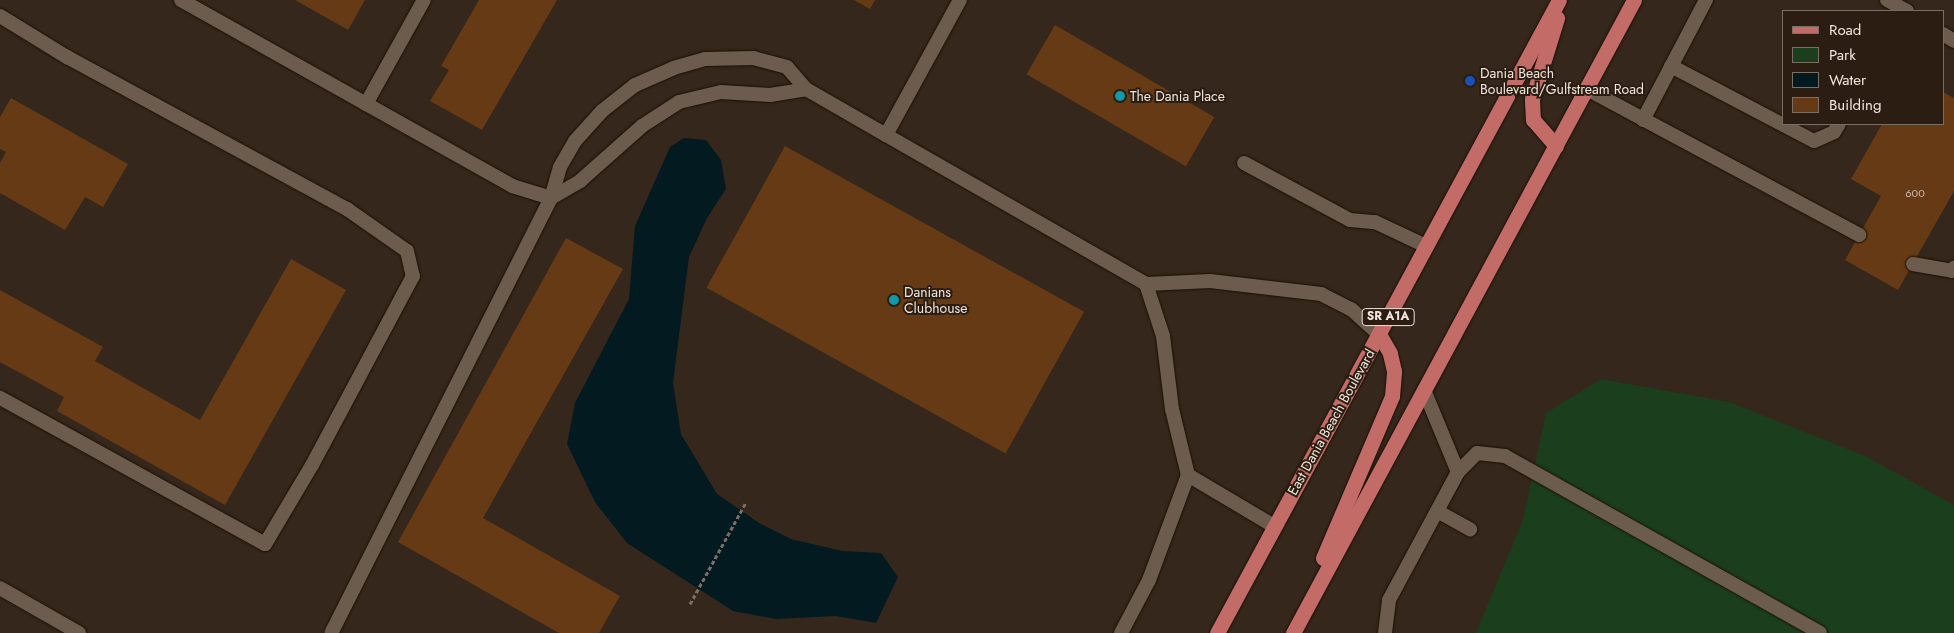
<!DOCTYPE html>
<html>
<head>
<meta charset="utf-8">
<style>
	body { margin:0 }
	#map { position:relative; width:1954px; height:633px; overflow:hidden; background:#35271b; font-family:Jost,sans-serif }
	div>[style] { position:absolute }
	.green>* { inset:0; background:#1b3e1d }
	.water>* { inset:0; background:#031b20 }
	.building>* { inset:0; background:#653a15; transform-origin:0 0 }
	.path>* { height:3px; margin-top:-1.5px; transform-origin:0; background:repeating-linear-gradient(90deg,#7b6e64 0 4px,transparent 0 6.5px) }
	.roads { filter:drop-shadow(0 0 1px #1c0f05) drop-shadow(0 0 1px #1c0f05) }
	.service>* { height:14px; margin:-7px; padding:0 7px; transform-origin:7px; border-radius:7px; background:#6c5c4e }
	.primary>* { height:15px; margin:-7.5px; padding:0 7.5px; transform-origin:7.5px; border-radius:7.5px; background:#c26b67 }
	.dots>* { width:14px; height:14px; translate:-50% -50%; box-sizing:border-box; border:2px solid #2b1d11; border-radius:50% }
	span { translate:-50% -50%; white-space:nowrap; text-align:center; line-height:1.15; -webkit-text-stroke:4px #2b1d11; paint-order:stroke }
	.number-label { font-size:11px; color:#cdbbac }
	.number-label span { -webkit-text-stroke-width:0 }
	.shield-label span { padding:1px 4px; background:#2b1d11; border:1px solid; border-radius:4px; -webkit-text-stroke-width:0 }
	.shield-label { font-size:12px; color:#f0e6de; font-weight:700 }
	.poi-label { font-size:14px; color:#f0e6de }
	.left { translate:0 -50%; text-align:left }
	.street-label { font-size:14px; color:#f0e6de }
	.legend { position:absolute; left:1782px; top:10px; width:162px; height:115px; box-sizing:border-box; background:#2b1d11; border:1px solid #7a6d63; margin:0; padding:6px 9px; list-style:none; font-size:15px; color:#f0e6de }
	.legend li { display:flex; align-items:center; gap:10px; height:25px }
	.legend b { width:25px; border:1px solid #7a6d63 }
</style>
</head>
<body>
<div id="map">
	<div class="green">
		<div style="clip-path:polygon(1601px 379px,1729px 402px,1865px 456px,1954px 505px,1954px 633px,1476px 633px,1523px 520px,1546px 413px)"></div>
	</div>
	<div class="water">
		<div style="clip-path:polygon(684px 138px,706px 140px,721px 160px,726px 189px,707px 218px,689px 257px,673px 383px,681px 434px,717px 494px,759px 523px,791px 539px,842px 551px,881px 553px,898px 577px,876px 623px,836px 616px,776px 619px,733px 611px,627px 543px,595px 502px,567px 444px,575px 403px,629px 299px,635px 226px,670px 147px)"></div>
	</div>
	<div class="building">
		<div style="clip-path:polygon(295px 0,365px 0,348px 30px)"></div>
		<div style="clip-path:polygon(479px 0,557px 0,482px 130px,430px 101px,449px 70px,441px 66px)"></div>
		<div style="clip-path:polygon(854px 0,875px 0,870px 9px)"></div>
		<div style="left:1055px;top:25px;width:184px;height:57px;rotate:30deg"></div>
		<div style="clip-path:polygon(1943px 92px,1954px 98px,1954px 191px,1898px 290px,1845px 260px,1881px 196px,1851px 179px,1882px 124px,1943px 124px)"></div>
		<div style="clip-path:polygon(11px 98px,128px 164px,103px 207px,85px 197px,65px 230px,0 193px,0 163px,6px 152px,0 149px,0 117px)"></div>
		<div style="left:785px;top:146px;width:342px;height:162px;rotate:29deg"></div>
		<div style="clip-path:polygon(566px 238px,623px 269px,483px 518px,620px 596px,599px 633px,559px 633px,398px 542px)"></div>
		<div style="clip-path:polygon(291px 259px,346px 290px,225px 505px,57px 411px,64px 397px,0 362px,0 290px,103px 347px,95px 361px,200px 420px)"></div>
	</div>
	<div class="path">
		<div style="left:690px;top:604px;width:116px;rotate:-61.2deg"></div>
	</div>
	<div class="roads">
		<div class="service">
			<div style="left:181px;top:0;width:380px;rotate:29.3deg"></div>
			<div style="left:512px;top:186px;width:41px;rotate:17.1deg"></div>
			<div style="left:551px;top:198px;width:34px;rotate:-30deg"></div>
			<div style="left:580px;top:181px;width:83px;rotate:-41.6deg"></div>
			<div style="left:642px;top:126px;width:44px;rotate:-33deg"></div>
			<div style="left:679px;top:102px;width:43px;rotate:-13.4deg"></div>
			<div style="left:721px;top:92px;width:49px;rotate:3.5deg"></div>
			<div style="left:770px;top:95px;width:36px;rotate:-9deg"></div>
			<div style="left:806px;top:89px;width:29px;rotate:-131deg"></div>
			<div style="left:787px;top:67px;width:34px;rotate:-165deg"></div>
			<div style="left:754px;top:58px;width:49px;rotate:178.8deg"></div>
			<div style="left:705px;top:59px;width:32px;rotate:164deg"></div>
			<div style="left:674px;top:68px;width:43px;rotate:156.4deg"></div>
			<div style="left:635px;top:85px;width:42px;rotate:141.8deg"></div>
			<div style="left:602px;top:111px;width:40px;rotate:132deg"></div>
			<div style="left:575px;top:141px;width:30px;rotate:120deg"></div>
			<div style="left:560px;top:167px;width:32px;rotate:106deg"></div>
			<div style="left:551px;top:198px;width:487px;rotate:116.8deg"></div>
			<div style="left:1887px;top:0;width:23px;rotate:29deg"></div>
			<div style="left:0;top:16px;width:79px;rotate:31.5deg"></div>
			<div style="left:67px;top:57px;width:319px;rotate:28.5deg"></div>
			<div style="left:347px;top:209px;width:73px;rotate:35deg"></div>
			<div style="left:407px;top:251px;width:26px;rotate:77deg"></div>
			<div style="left:413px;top:276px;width:214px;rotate:118.1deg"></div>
			<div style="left:312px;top:465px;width:92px;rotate:120.7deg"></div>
			<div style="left:265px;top:544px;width:303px;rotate:-151.1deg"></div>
			<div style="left:1943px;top:34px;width:13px;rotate:32deg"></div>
			<div style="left:1671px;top:66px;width:161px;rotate:27.7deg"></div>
			<div style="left:1814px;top:141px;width:22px;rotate:-24deg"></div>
			<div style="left:1834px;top:132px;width:9px;rotate:-58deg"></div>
			<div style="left:806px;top:89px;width:92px;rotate:29.9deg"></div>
			<div style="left:886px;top:135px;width:154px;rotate:-61.3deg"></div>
			<div style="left:1587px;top:89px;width:309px;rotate:28.2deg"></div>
			<div style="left:366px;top:104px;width:119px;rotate:-60.9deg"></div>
			<div style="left:1643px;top:120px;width:136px;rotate:-62.3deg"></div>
			<div style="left:886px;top:135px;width:300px;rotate:29.8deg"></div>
			<div style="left:1146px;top:284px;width:64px;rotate:-2.7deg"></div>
			<div style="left:1210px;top:281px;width:112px;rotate:6.7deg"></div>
			<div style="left:1321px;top:294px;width:34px;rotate:27deg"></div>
			<div style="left:1351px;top:309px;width:38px;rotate:42deg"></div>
			<div style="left:1244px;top:163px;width:120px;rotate:28.3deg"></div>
			<div style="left:1350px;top:220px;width:25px;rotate:5deg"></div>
			<div style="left:1375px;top:222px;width:56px;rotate:25.2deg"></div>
			<div style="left:1913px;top:264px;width:40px;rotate:10deg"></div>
			<div style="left:1952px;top:271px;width:4px;rotate:-56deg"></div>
			<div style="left:1146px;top:284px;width:55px;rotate:71.9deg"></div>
			<div style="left:1163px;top:336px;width:74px;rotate:83deg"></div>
			<div style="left:1172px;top:409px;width:68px;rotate:76.4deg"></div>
			<div style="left:1188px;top:475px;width:100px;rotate:30.7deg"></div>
			<div style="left:1424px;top:390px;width:89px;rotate:67.5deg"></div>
			<div style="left:1437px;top:511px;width:38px;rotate:29deg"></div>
			<div style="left:0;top:588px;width:91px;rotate:29.7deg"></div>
			<div style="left:1121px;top:633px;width:60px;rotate:-62.2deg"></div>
			<div style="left:1149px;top:580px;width:112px;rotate:-69.6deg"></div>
			<div style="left:1385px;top:633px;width:33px;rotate:-83deg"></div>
			<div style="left:1389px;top:600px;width:145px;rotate:-61.7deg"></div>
			<div style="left:1458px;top:472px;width:27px;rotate:-45deg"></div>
			<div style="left:1477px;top:453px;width:28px;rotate:6deg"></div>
			<div style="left:1505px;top:456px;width:361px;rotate:29.3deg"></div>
		</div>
		<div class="primary">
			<div style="left:1556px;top:146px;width:35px;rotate:-131deg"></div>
			<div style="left:1533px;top:120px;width:21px;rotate:-93deg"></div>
			<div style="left:1532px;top:99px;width:85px;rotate:-72.8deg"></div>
			<div style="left:1323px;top:558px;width:176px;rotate:-66.9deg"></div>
			<div style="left:1392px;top:396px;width:25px;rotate:-85deg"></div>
			<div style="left:1394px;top:371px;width:18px;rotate:-103deg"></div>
			<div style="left:1390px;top:353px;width:22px;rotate:-120deg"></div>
			<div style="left:1217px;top:633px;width:719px;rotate:-61.62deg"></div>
			<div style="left:1293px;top:633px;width:719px;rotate:-61.69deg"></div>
		</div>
	</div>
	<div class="dots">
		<div style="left:1470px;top:81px;background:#1a4fb4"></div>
		<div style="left:1120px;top:96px;background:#0f9aa8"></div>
		<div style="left:894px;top:300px;background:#0f9aa8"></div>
	</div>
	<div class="number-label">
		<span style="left:1915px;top:193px">600</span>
	</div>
	<div class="shield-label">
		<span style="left:1388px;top:317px">SR A1A</span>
	</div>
	<div class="poi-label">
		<span class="left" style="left:1480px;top:81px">Dania Beach<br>Boulevard/Gulfstream Road</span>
		<span class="left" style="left:1130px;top:96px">The Dania Place</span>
		<span class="left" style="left:904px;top:300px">Danians<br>Clubhouse</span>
	</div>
	<div class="street-label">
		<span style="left:1331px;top:422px;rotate:-61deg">East Dania Beach Boulevard</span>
	</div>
	<ul class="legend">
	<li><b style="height:6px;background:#c26b67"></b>Road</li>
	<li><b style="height:14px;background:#1b3e1d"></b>Park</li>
	<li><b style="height:14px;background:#031b20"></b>Water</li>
	<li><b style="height:14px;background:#653a15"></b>Building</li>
	</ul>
</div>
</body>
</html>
